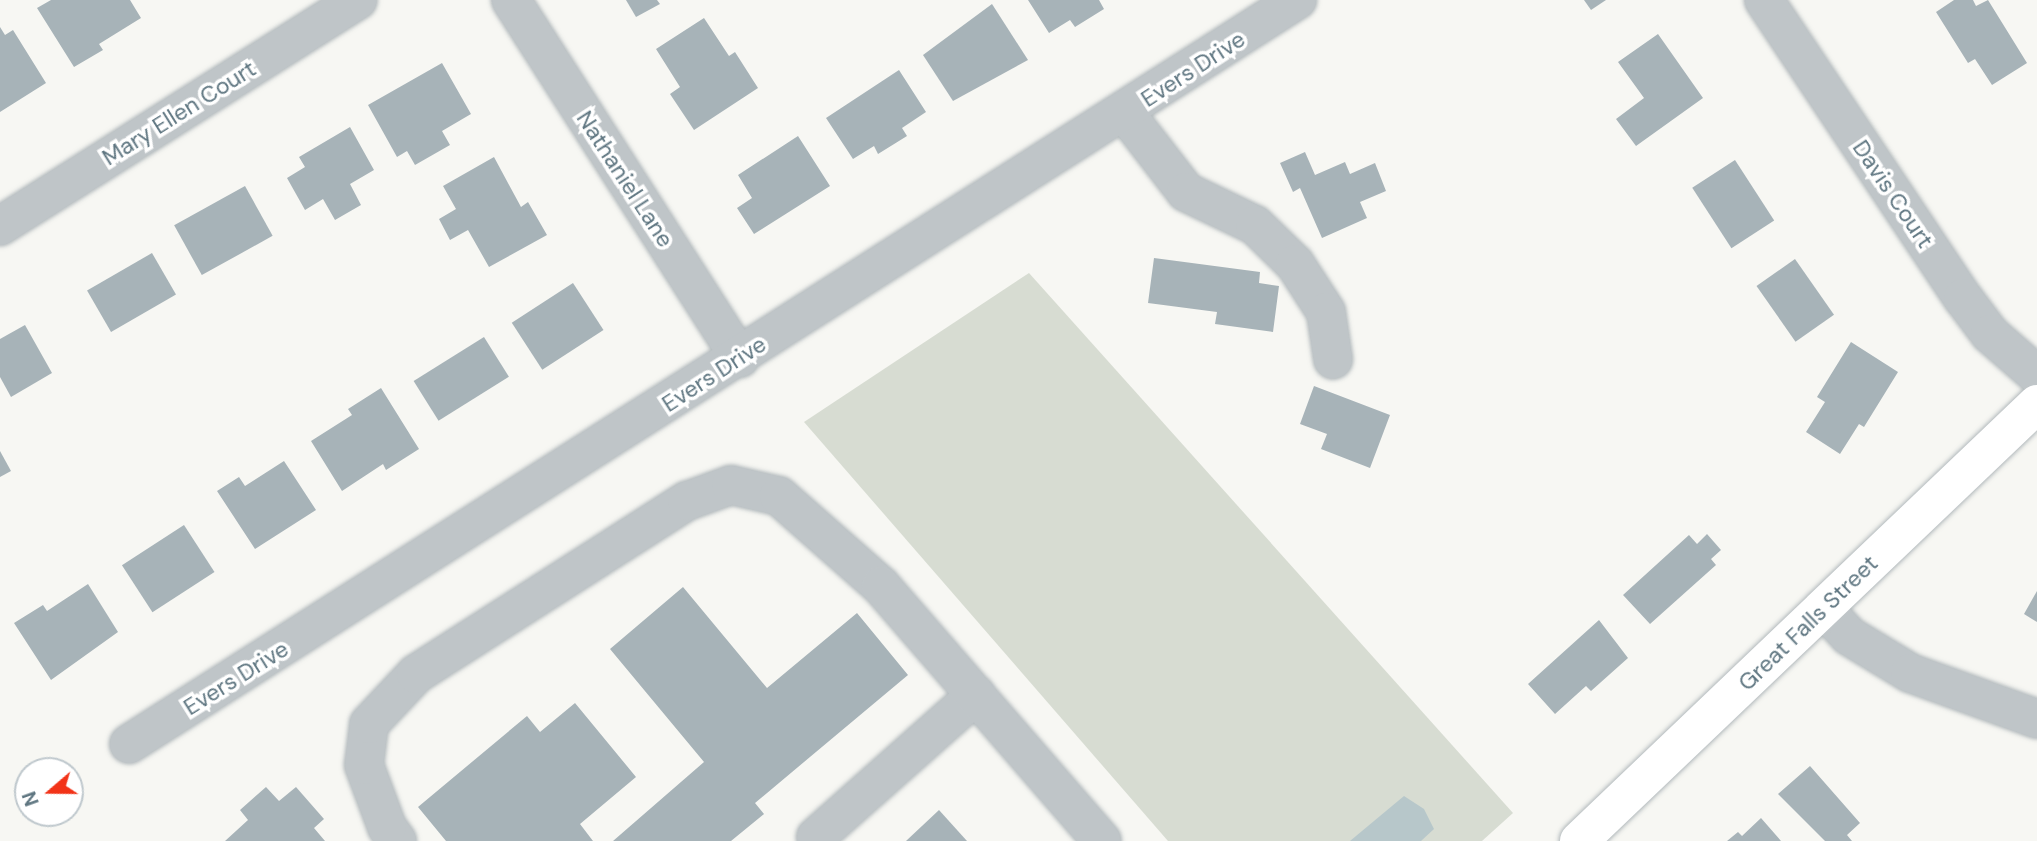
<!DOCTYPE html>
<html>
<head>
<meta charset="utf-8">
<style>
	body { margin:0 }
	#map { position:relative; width:2037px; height:841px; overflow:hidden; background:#f7f7f3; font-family:"DM Sans",sans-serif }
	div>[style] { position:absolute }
	.green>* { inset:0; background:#d7dcd2 }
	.water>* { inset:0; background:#b7c7ca }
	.building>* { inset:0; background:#a7b3b8; transform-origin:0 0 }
	.roads { filter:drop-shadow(0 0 2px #b2b9bc) drop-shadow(0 0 2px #b2b9bc) }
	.minor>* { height:38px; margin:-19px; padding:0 19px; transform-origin:19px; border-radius:19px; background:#bfc5c8 }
	.major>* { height:38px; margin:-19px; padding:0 19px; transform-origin:19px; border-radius:19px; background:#fff }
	span { translate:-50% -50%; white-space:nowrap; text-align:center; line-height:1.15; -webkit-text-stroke:7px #fff; paint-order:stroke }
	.street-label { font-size:23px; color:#5f7681 }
	.north { position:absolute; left:14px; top:757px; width:70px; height:70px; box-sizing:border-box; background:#fff; border:2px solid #bfc8cd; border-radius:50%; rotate:250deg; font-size:19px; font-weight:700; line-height:28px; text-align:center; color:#5f7681 }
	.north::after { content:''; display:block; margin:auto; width:24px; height:32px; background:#f23318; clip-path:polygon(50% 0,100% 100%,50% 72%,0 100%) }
</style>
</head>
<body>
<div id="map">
	<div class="green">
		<div style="clip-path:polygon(1029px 273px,1513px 813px,1482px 841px,1168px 841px,804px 422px)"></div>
	</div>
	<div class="water">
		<div style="clip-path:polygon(1404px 796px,1424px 809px,1434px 829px,1421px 841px,1350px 841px)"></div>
	</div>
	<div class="building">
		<div style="clip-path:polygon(51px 0,130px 0,141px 18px,99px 44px,103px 50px,74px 67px,37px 8px)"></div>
		<div style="clip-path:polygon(626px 0,657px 0,660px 4px,636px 17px)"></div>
		<div style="clip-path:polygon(1028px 0,1099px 0,1104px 9px,1075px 27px,1070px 20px,1049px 33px)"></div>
		<div style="clip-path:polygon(1584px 0,1606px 0,1591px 10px)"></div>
		<div style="clip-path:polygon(1954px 0,1973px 0,1976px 6px,1988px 0,2027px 63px,1992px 85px,1975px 59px,1968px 63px,1936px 12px)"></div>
		<div style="clip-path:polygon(992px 4px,1028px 60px,953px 101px,923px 55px)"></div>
		<div style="clip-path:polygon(704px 18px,729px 56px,735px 52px,758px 88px,694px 130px,670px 94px,680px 87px,656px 49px)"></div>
		<div style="clip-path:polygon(0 27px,5px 35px,13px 30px,46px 83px,0 112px)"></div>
		<div style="clip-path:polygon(1658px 34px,1703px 98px,1636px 146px,1616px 119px,1644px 98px,1618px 62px)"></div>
		<div style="clip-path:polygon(442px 63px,471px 114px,442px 131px,450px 145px,415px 165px,407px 151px,397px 157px,368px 105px)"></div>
		<div style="clip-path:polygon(899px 70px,926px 112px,902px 128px,907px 136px,878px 154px,874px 146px,853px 159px,826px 118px)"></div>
		<div style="clip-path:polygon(350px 127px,374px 170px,350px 184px,361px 205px,335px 220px,323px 199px,305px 210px,287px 178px,305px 167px,299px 157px)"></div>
		<div style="clip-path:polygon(798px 136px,830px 186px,754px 234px,737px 208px,752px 198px,738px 175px)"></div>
		<div style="clip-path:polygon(1305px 152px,1315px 175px,1345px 162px,1350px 174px,1375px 163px,1386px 191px,1360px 202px,1367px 218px,1322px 238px,1300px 188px,1293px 192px,1280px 163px)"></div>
		<div style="clip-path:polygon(494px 157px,521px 207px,528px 202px,547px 235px,489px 267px,468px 230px,450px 240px,439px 219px,456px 209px,443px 186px)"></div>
		<div style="left:1735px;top:160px;width:72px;height:51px;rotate:57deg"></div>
		<div style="left:245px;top:186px;width:57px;height:81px;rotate:61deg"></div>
		<div style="left:152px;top:253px;width:48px;height:75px;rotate:60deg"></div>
		<div style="clip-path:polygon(1154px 258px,1260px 272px,1259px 283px,1279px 286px,1273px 332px,1215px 324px,1217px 312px,1148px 303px)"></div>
		<div style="left:1795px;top:259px;width:68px;height:47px;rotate:55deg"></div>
		<div style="left:573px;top:283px;width:56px;height:73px;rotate:57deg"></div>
		<div style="clip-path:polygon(25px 325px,52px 373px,11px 397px,0 377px,0 339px)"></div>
		<div style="left:484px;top:337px;width:47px;height:83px;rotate:58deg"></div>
		<div style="clip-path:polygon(1851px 342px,1898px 372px,1864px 427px,1859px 424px,1840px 454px,1806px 432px,1825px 402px,1817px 397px)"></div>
		<div style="clip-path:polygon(1314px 386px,1390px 415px,1370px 468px,1321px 449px,1327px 434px,1300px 424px)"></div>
		<div style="clip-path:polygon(381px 388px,419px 449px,386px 470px,383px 464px,342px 491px,311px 441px,352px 415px,348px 409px)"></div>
		<div style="clip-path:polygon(0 451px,11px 471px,0 477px)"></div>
		<div style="clip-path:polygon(284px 461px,316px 510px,255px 549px,217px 491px,239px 477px,245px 486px)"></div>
		<div style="left:184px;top:525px;width:56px;height:74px;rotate:57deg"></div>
		<div style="clip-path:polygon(1707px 534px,1721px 550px,1711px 559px,1716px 565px,1650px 624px,1623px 595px,1689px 535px,1697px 544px)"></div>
		<div style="clip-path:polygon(88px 584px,118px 632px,51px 680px,14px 623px,43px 605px,47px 611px)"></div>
		<div style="clip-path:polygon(683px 587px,767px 688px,857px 613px,908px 675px,755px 803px,764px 814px,731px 841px,613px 841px,704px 762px,610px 649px)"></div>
		<div style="clip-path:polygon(2037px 591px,2037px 622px,2024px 614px)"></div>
		<div style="clip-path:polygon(1599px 620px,1628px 658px,1591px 691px,1586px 686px,1555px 714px,1528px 684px)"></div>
		<div style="clip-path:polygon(575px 703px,636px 777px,580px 824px,593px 841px,446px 841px,418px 807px,527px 716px,540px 732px)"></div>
		<div style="clip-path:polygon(1810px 766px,1860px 823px,1847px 835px,1852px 841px,1825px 841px,1778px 794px)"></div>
		<div style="clip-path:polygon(266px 787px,279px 801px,296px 787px,324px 819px,314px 828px,325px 841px,225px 841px,248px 820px,240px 810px)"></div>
		<div style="clip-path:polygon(939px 810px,967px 841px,906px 841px)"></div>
		<div style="clip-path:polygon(1761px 818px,1781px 841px,1727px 841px,1738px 832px,1742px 836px)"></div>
	</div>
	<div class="roads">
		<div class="minor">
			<div style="left:511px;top:0;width:425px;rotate:57.4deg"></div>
			<div style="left:1764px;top:0;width:358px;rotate:56.3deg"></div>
			<div style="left:1963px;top:298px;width:45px;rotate:53.1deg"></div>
			<div style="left:1990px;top:334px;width:62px;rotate:41.1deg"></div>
			<div style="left:1125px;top:113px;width:100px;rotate:52.3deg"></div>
			<div style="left:1186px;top:192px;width:76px;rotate:25.6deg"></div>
			<div style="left:1255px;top:225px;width:56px;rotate:44.3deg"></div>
			<div style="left:1295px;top:264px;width:57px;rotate:57.1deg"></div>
			<div style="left:1326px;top:312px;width:48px;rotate:81.5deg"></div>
			<div style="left:0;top:226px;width:423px;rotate:-32.3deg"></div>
			<div style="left:1823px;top:608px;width:38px;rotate:47deg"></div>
			<div style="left:1849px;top:636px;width:71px;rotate:31.2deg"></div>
			<div style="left:1910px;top:673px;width:135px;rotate:19.9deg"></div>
			<div style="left:129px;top:744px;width:1385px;rotate:-32.5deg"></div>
			<div style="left:816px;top:837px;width:214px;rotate:-41.6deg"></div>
			<div style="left:397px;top:841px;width:17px;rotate:-126deg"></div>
			<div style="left:387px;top:827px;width:66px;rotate:-110.4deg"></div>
			<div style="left:364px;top:765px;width:41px;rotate:-83deg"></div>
			<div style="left:369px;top:724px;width:69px;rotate:-46.8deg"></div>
			<div style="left:416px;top:674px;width:322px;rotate:-32.6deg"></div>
			<div style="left:687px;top:501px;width:47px;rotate:-20deg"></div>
			<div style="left:731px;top:485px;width:49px;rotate:12.9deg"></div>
			<div style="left:779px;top:496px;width:136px;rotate:41.4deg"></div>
			<div style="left:881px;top:586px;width:337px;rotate:49.1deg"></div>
		</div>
		<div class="major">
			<div style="left:1579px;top:841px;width:633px;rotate:-43.66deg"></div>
		</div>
	</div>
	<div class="street-label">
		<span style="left:1193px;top:69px;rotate:-33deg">Evers Drive</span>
		<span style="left:179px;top:113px;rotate:-32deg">Mary Ellen Court</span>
		<span style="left:625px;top:179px;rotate:57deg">Nathaniel Lane</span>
		<span style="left:1893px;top:194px;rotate:56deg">Davis Court</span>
		<span style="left:714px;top:374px;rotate:-33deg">Evers Drive</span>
		<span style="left:1808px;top:623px;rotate:-44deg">Great Falls Street</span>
		<span style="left:236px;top:678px;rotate:-32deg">Evers Drive</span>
	</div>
	<div class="north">N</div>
</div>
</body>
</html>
